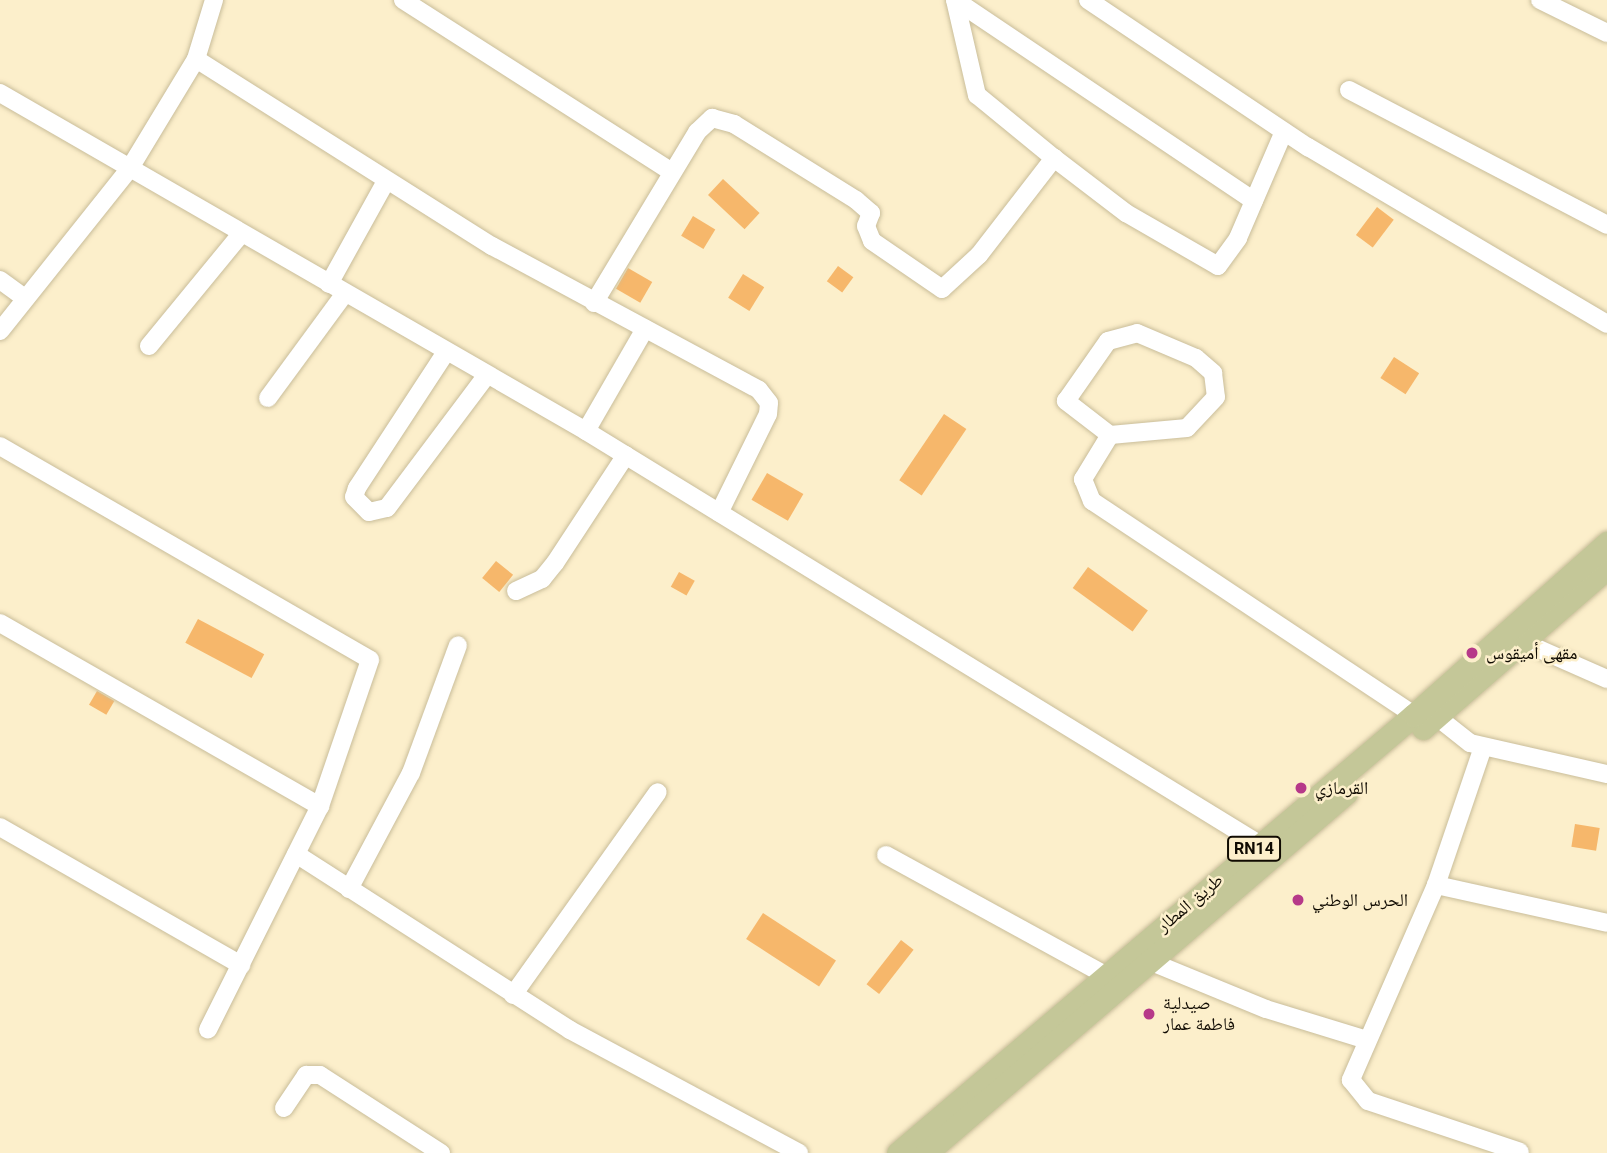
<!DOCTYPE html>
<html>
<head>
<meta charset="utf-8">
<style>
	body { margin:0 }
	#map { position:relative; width:1607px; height:1153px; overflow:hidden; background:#fcefcb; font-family:Roboto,"Noto Naskh Arabic",sans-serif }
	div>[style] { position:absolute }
	.building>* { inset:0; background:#f6b76b; transform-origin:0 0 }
	.roads { filter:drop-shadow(0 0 2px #c9bd9a) drop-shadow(0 0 2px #c9bd9a) }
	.minor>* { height:18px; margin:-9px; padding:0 9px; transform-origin:9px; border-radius:9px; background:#fff }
	.major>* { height:23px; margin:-11.5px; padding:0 11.5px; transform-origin:11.5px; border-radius:11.5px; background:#c4c798 }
	.dots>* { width:19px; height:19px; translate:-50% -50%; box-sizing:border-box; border:4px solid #fcefcb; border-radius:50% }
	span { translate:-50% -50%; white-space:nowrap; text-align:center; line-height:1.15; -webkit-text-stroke:5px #fcefcb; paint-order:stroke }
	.shield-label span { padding:2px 5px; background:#fcefcb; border:2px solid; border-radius:5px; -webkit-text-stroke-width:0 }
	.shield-label { font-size:16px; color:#100b02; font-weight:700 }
	.poi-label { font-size:18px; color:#100b02 }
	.left { translate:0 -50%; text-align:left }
	.street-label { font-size:18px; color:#100b02 }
</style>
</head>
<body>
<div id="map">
	<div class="building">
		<div style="left:723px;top:179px;width:50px;height:22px;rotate:43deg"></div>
		<div style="left:1377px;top:207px;width:21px;height:35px;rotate:37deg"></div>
		<div style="left:693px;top:216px;width:26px;height:23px;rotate:31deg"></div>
		<div style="left:838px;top:266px;width:19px;height:19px;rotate:36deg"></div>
		<div style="left:628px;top:268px;width:28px;height:24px;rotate:30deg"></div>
		<div style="left:743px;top:274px;width:25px;height:28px;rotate:32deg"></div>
		<div style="left:1394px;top:357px;width:30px;height:25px;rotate:33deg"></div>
		<div style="left:944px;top:414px;width:27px;height:80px;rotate:34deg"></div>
		<div style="left:767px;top:473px;width:42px;height:31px;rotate:30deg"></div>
		<div style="left:496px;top:561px;width:22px;height:22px;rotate:39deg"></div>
		<div style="left:1088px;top:567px;width:74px;height:26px;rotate:36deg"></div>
		<div style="left:679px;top:572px;width:18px;height:17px;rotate:29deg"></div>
		<div style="left:198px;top:619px;width:75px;height:27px;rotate:28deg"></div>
		<div style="left:97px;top:691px;width:20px;height:16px;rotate:30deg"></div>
		<div style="left:1575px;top:824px;width:25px;height:23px;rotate:9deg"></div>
		<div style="left:763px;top:913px;width:87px;height:31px;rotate:33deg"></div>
		<div style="left:901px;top:940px;width:16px;height:56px;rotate:38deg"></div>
	</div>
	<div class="roads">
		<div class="minor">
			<div style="left:403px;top:0;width:319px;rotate:32.6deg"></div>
			<div style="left:955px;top:0;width:360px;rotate:33.9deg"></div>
			<div style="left:955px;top:0;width:98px;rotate:77deg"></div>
			<div style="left:977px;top:95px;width:99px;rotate:39.3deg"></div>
			<div style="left:1088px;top:0;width:265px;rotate:33.8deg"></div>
			<div style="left:1308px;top:147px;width:347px;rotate:30.6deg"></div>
			<div style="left:1540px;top:0;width:75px;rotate:26.2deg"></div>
			<div style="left:196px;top:59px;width:350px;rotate:32.3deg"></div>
			<div style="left:492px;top:246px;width:303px;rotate:28.3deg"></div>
			<div style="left:759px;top:390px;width:16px;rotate:52deg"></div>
			<div style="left:769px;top:403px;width:11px;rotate:95deg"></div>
			<div style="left:768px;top:414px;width:110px;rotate:116.3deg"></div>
			<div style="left:1349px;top:90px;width:291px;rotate:27.6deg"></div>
			<div style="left:0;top:93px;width:676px;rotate:29.98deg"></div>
			<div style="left:586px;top:431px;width:790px;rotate:31.54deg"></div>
			<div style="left:0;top:280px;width:31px;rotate:36deg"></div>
			<div style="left:329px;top:284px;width:115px;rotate:-61deg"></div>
			<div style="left:594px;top:303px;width:200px;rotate:-58.9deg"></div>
			<div style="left:697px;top:132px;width:21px;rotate:-43deg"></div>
			<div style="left:712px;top:118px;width:23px;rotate:15deg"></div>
			<div style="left:734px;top:124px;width:144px;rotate:31.9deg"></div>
			<div style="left:856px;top:200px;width:20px;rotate:41deg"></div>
			<div style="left:871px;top:213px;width:14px;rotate:111deg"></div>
			<div style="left:866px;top:226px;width:16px;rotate:68deg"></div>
			<div style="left:872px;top:241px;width:85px;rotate:34.4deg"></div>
			<div style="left:942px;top:289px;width:50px;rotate:-42.6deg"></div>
			<div style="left:979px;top:255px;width:123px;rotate:-52.3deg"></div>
			<div style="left:1054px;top:158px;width:91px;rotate:37.4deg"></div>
			<div style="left:1126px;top:213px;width:106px;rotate:29.9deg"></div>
			<div style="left:1218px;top:266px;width:34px;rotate:-54deg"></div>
			<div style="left:1238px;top:238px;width:116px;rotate:-66.7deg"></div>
			<div style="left:0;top:331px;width:208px;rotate:-51.4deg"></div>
			<div style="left:130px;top:168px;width:127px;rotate:-58.8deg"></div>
			<div style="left:196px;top:59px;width:62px;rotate:-73deg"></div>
			<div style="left:1137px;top:333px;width:64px;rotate:23deg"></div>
			<div style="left:1196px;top:358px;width:23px;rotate:41deg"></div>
			<div style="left:1213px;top:373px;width:24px;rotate:83deg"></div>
			<div style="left:1216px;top:397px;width:42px;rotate:133.1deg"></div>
			<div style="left:1187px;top:428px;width:77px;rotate:174.8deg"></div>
			<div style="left:1110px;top:435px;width:56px;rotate:-142.3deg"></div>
			<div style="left:1066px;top:401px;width:73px;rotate:-55deg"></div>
			<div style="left:1108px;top:341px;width:30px;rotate:-15deg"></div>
			<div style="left:149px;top:346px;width:145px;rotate:-50.6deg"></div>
			<div style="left:446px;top:352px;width:163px;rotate:123.2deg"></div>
			<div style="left:357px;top:488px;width:9px;rotate:108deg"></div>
			<div style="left:354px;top:497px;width:21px;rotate:45deg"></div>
			<div style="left:369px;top:512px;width:18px;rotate:-13deg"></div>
			<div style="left:387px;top:508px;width:166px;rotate:-53.1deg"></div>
			<div style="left:268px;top:398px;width:130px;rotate:-53.7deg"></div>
			<div style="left:586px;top:431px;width:118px;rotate:-60deg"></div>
			<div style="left:1110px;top:435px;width:52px;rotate:121.5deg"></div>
			<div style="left:1083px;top:479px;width:24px;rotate:68deg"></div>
			<div style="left:1092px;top:501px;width:387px;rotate:33.6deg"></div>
			<div style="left:0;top:446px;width:427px;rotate:30deg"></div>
			<div style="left:370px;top:660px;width:154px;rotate:108.9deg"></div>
			<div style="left:320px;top:806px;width:250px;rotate:116.6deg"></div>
			<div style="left:516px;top:591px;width:29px;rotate:-25deg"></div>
			<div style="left:542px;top:579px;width:21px;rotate:-51deg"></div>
			<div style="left:555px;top:563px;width:129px;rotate:-56.7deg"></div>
			<div style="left:0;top:623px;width:369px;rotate:29.8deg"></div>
			<div style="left:1523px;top:642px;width:92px;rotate:23.8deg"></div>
			<div style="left:1427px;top:709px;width:55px;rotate:38.3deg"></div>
			<div style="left:1470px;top:743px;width:140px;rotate:12.8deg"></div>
			<div style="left:1483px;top:747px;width:146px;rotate:108.8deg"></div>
			<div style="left:1436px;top:885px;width:213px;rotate:113.6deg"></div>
			<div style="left:1351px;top:1080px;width:27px;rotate:51deg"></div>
			<div style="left:1368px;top:1101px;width:160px;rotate:18.5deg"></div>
			<div style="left:0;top:827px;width:278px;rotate:29.8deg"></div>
			<div style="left:296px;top:854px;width:326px;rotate:32.7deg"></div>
			<div style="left:570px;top:1030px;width:260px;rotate:28.2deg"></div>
			<div style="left:886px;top:855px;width:250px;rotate:28.7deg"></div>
			<div style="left:1436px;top:885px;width:175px;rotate:12.5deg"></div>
			<div style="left:349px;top:889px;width:132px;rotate:-61.9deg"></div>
			<div style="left:411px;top:773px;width:136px;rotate:-69.8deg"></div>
			<div style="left:1149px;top:961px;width:126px;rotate:22.3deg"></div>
			<div style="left:1266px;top:1009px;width:106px;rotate:17.1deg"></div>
			<div style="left:513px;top:995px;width:249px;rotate:-54.5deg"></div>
			<div style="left:284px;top:1108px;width:40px;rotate:-56deg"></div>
			<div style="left:306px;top:1075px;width:14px"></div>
			<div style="left:320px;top:1075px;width:144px;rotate:32.8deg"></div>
		</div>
		<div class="major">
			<div style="left:1423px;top:728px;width:244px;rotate:-41deg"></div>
			<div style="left:898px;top:1153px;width:677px;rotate:-40.33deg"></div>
			<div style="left:1414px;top:715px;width:259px;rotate:-41.7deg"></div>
			<div style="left:926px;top:1153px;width:553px;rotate:-40.6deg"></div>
		</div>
	</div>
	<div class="dots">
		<div style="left:1472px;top:653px;background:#b63989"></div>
		<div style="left:1301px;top:788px;background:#b63989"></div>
		<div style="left:1298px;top:900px;background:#b63989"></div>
		<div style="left:1149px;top:1014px;background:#b63989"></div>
	</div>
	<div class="shield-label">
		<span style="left:1254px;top:849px">RN14</span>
	</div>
	<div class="poi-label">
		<span class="left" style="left:1486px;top:653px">مقهى أميقوس</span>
		<span class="left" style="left:1315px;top:788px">القرمازي</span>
		<span class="left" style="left:1312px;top:900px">الحرس الوطني</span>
		<span class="left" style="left:1163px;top:1014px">صيدلية<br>فاطمة عمار</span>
	</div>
	<div class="street-label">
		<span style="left:1190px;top:903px;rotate:-40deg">طريق المطار</span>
	</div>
</div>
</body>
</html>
